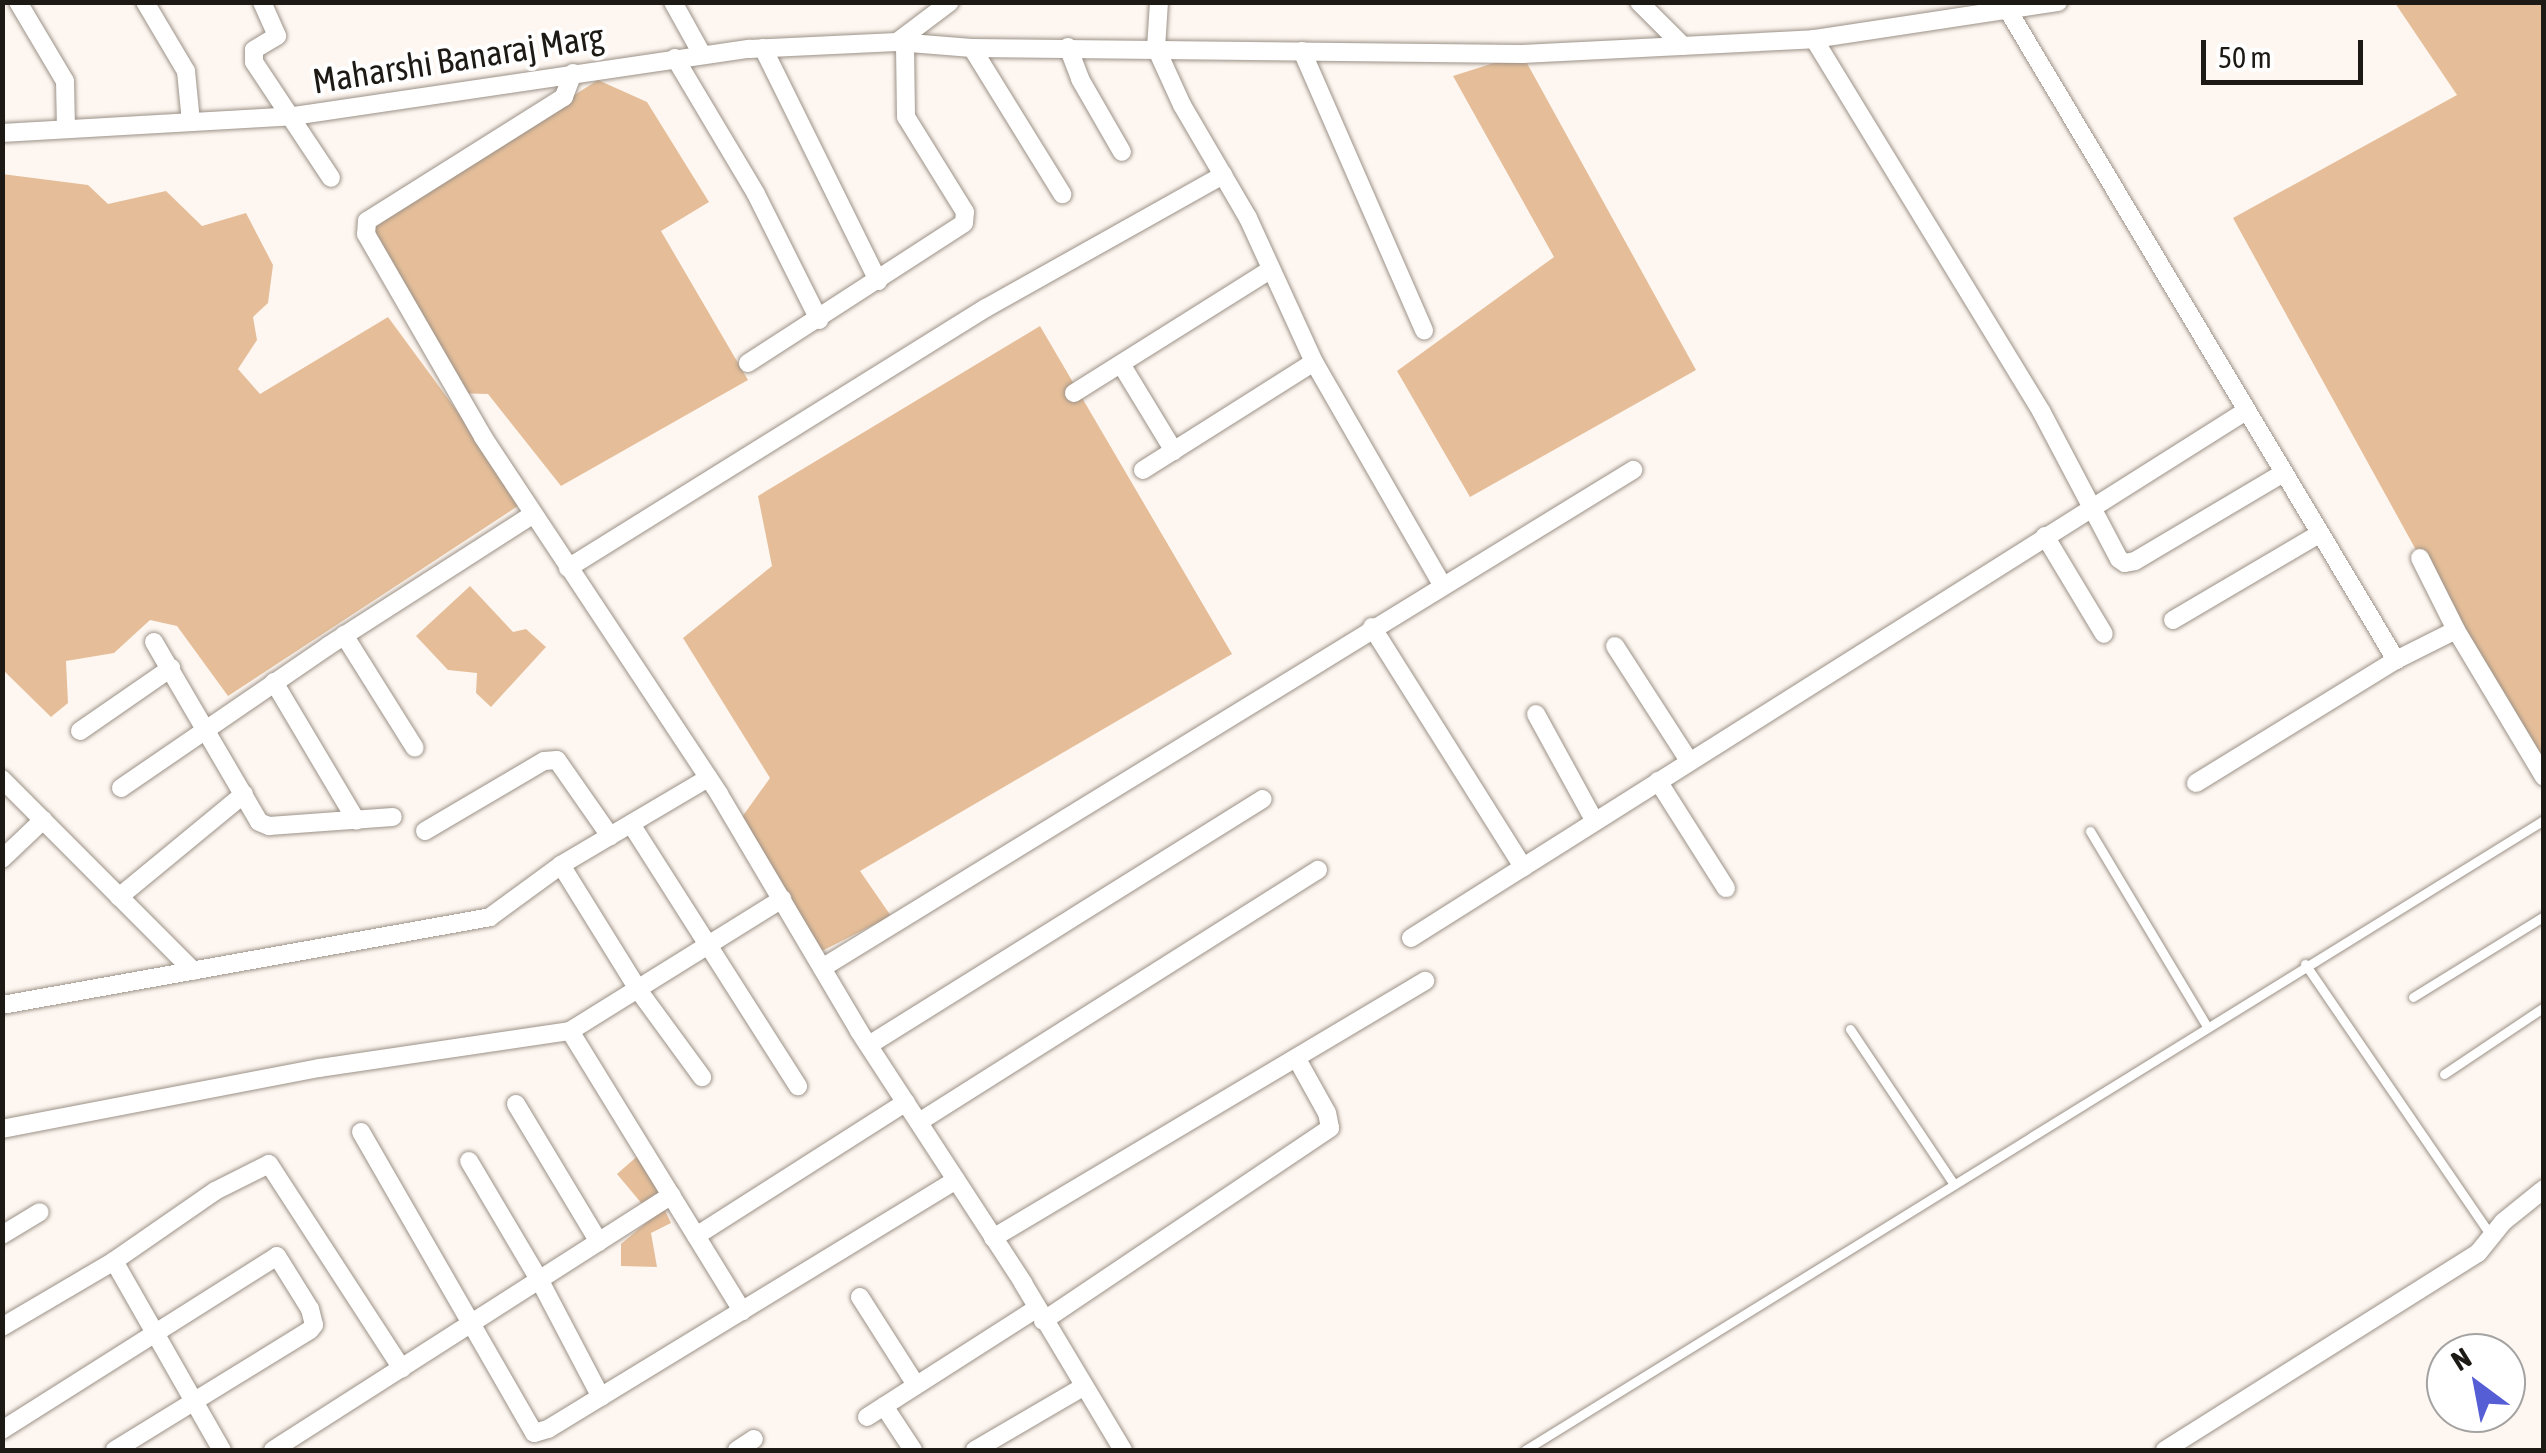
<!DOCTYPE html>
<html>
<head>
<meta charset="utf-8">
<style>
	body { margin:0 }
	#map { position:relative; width:2546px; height:1453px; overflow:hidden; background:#fef7f1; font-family:"Asap Condensed",sans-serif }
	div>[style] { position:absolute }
	.green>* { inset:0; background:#e5be99 }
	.roads { filter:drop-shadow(0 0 2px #9b9187) drop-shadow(0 0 2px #9b9187) }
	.service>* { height:9px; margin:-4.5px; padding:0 4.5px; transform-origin:4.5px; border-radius:4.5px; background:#fff }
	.minor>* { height:18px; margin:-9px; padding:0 9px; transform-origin:9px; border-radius:9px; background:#fff }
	span { translate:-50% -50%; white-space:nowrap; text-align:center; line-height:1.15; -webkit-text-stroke:8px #fff; paint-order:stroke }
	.street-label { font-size:35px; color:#1d1915 }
	.frame { position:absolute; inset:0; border:5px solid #1d1915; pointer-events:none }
	.north { position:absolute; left:2426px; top:1333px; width:100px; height:100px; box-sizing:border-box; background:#fff; border:2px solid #a5a3a1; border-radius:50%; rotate:328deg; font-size:28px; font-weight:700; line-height:40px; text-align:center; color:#1d1915 }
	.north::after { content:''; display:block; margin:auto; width:35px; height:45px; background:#565ed5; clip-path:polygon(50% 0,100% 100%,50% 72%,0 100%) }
	.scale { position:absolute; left:2201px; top:40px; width:162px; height:45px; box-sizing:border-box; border:5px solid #1d1915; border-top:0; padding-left:12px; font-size:30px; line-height:35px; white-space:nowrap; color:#1d1915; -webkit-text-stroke:8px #fff; paint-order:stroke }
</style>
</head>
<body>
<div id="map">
	<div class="green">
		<div style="clip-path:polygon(2395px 3px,2543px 3px,2543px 763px,2459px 628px,2233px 218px,2457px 95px)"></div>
		<div style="clip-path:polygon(1522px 54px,1696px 370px,1470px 497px,1397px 371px,1554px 257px,1453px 76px)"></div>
		<div style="clip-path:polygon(598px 80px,647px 102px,709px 202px,661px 231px,748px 380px,561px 486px,488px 394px,452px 393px,367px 226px)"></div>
		<div style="clip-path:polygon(2px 174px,88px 185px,108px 204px,166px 191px,202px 226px,246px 213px,273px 265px,268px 303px,253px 317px,257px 340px,238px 369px,260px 394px,388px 317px,524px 502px,228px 696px,177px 626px,150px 620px,114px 653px,66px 661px,68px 703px,51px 717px,3px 670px)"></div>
		<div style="clip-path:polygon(1040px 326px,1232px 654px,860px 871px,891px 916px,814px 955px,737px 824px,770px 778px,683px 638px,772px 566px,758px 496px)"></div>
		<div style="clip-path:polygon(470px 586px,513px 632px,526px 629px,546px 647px,491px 707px,476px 693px,477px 673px,448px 670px,416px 636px)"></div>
		<div style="clip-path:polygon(649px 1146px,666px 1188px,660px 1200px,671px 1223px,651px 1233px,657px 1267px,621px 1266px,621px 1244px,653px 1217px,617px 1174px)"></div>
	</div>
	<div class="roads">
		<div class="service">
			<div style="left:2090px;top:831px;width:226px;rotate:59.1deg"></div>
			<div style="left:2305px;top:964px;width:330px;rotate:55.6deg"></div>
			<div style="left:2413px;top:997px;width:154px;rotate:-31.7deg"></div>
			<div style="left:1850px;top:1029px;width:185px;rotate:56.2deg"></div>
			<div style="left:2444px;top:1074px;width:120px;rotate:-33.8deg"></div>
			<div style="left:1525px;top:1450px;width:1198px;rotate:-31.73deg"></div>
		</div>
		<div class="minor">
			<div style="left:18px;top:2px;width:92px;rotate:59.3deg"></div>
			<div style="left:65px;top:81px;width:48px;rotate:88.8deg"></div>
			<div style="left:145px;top:2px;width:80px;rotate:59.3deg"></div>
			<div style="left:186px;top:71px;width:51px;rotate:84.4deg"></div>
			<div style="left:262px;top:2px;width:37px;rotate:66deg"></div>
			<div style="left:277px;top:36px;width:27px;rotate:149deg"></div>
			<div style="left:254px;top:50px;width:12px;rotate:90deg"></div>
			<div style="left:254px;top:62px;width:139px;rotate:56.4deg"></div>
			<div style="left:673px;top:2px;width:60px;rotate:60.9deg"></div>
			<div style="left:1159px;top:2px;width:46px;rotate:93.7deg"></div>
			<div style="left:1156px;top:48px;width:63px;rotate:65.5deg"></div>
			<div style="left:1182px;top:105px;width:131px;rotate:59.7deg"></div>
			<div style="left:1248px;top:218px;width:158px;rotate:65.4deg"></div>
			<div style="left:1314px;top:362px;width:257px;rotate:60.1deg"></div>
			<div style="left:1639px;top:2px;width:62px;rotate:45deg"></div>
			<div style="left:2006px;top:7px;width:761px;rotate:59.15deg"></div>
			<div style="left:1814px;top:39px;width:436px;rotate:58.6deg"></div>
			<div style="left:2041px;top:411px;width:167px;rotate:62.2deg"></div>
			<div style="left:2119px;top:559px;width:7px;rotate:34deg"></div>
			<div style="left:2125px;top:563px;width:10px;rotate:-11deg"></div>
			<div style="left:2135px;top:561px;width:172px;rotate:-30.7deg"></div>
			<div style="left:897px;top:42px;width:66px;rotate:-37deg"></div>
			<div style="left:1068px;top:47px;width:34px;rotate:69deg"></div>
			<div style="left:1080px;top:79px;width:84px;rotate:60.1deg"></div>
			<div style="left:763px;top:48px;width:260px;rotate:63.7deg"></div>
			<div style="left:972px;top:48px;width:172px;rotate:58.3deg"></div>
			<div style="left:1302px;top:51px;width:305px;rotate:66.4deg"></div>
			<div style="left:675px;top:58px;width:158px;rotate:59.2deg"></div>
			<div style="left:756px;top:194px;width:141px;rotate:63.4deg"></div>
			<div style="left:573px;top:73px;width:26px;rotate:111deg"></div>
			<div style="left:564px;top:97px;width:233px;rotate:147.8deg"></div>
			<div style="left:367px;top:221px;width:13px;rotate:94deg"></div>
			<div style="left:366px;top:234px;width:234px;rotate:60deg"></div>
			<div style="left:483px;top:437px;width:428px;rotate:56.5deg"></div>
			<div style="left:719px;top:794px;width:275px;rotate:59.4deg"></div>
			<div style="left:859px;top:1031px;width:301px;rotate:56.9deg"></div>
			<div style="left:1023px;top:1283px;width:195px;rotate:59.1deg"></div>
			<div style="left:2px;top:133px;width:291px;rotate:-3.3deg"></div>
			<div style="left:293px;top:116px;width:461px;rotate:-8.4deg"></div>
			<div style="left:749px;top:49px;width:148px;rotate:-2.7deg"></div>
			<div style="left:897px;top:42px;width:75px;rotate:4.6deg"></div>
			<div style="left:972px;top:48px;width:550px;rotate:0.63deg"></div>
			<div style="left:1522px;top:54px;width:292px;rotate:-2.9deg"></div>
			<div style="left:1814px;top:39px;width:247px;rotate:-8.6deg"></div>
			<div style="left:748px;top:363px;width:257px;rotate:-32.9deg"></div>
			<div style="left:964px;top:223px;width:11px;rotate:-85deg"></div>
			<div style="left:965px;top:212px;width:112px;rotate:-121.8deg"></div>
			<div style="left:906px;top:117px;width:75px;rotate:-90.8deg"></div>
			<div style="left:1121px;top:364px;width:102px;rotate:58.7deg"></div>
			<div style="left:1074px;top:393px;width:231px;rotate:-32.1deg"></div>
			<div style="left:1143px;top:470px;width:202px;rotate:-32.3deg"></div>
			<div style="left:2045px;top:536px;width:114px;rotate:59deg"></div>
			<div style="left:2420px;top:558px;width:80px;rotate:63.4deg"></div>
			<div style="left:568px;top:568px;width:492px;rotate:-31.9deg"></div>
			<div style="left:986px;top:308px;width:272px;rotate:-29.3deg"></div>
			<div style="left:2173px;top:620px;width:169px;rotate:-30.5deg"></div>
			<div style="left:1372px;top:627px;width:284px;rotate:57.8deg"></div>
			<div style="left:344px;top:635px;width:133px;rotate:57.9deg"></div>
			<div style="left:154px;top:642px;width:208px;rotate:59.7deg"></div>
			<div style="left:259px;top:822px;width:11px;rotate:22deg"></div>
			<div style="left:269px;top:826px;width:124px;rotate:-4.2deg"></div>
			<div style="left:1615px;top:646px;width:137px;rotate:57.2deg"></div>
			<div style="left:274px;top:682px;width:161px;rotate:59.3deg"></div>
			<div style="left:1536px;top:714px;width:121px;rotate:61.3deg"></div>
			<div style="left:80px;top:731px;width:111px;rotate:-34.7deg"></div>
			<div style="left:2px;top:779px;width:271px;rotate:45.1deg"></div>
			<div style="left:1658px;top:781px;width:127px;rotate:57.6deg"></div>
			<div style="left:2196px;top:783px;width:235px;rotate:-31.6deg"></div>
			<div style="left:2396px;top:660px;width:67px;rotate:-26.6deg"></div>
			<div style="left:2456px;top:630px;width:171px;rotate:59.1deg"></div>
			<div style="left:121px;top:788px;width:251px;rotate:-34.4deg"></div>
			<div style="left:328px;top:646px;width:242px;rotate:-32.7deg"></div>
			<div style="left:631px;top:824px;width:311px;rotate:57.5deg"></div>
			<div style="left:425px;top:831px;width:138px;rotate:-30.5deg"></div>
			<div style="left:544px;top:761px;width:13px;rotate:-4deg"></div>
			<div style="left:557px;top:760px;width:93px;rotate:55.1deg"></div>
			<div style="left:2px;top:859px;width:57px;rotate:-43.6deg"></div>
			<div style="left:561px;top:865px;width:148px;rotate:58.2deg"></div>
			<div style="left:639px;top:991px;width:107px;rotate:53.8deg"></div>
			<div style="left:119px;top:897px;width:162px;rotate:-39.5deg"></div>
			<div style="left:1411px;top:938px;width:987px;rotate:-32.26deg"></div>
			<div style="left:822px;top:968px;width:952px;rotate:-31.55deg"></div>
			<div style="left:2px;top:1005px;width:496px;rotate:-10.2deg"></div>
			<div style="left:490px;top:917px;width:88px;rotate:-36.2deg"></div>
			<div style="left:561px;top:865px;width:171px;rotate:-30.6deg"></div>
			<div style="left:570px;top:1031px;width:329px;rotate:58.4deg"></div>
			<div style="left:869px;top:1045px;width:464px;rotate:-32deg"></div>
			<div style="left:516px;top:1104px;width:161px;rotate:59deg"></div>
			<div style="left:919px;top:1122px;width:472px;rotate:-32.3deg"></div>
			<div style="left:2px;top:1129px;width:323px;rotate:-10.9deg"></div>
			<div style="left:319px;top:1068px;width:254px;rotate:-8.4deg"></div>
			<div style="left:570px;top:1031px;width:250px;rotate:-31.9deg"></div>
			<div style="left:361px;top:1132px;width:347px;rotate:60.1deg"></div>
			<div style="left:534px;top:1433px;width:15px;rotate:-16deg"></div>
			<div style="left:548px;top:1429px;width:478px;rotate:-31.4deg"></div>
			<div style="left:469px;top:1161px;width:139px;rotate:59.4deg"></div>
			<div style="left:540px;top:1281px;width:131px;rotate:62.3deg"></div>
			<div style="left:2px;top:1235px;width:44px;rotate:-31.2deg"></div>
			<div style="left:696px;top:1236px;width:249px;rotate:-32.5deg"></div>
			<div style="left:993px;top:1238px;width:503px;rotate:-30.75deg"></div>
			<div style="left:114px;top:1261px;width:218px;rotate:60.3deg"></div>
			<div style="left:860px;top:1297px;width:104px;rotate:57.5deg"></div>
			<div style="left:1043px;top:1321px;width:346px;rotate:-33.9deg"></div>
			<div style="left:1330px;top:1128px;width:15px;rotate:-101deg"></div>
			<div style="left:1327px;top:1113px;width:60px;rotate:-119.1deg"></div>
			<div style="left:2px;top:1327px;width:130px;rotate:-30.5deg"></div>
			<div style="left:114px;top:1261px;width:123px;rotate:-34.7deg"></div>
			<div style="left:215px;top:1191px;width:60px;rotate:-26.6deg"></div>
			<div style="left:269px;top:1164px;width:244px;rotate:57deg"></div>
			<div style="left:884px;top:1406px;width:53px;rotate:56.6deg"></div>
			<div style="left:867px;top:1417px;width:201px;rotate:-32.6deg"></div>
			<div style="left:2px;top:1430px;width:325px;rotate:-32.3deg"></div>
			<div style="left:277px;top:1256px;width:62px;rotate:58.1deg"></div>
			<div style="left:310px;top:1309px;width:16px;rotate:76deg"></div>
			<div style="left:314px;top:1325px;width:6px;rotate:129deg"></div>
			<div style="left:310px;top:1330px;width:229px;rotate:148.4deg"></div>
			<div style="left:273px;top:1450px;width:473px;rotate:-32.6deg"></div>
			<div style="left:737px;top:1450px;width:20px;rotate:-33deg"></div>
			<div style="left:975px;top:1450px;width:125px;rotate:-30.3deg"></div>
			<div style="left:2165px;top:1450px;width:370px;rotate:-32.2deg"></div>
			<div style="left:2478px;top:1253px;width:40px;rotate:-51deg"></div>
			<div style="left:2503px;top:1222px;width:53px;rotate:-38.8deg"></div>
		</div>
	</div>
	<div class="street-label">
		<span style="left:458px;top:58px;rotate:-9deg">Maharshi Banaraj Marg</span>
	</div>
	<div class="frame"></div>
	<div class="north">N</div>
	<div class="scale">50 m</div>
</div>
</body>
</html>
